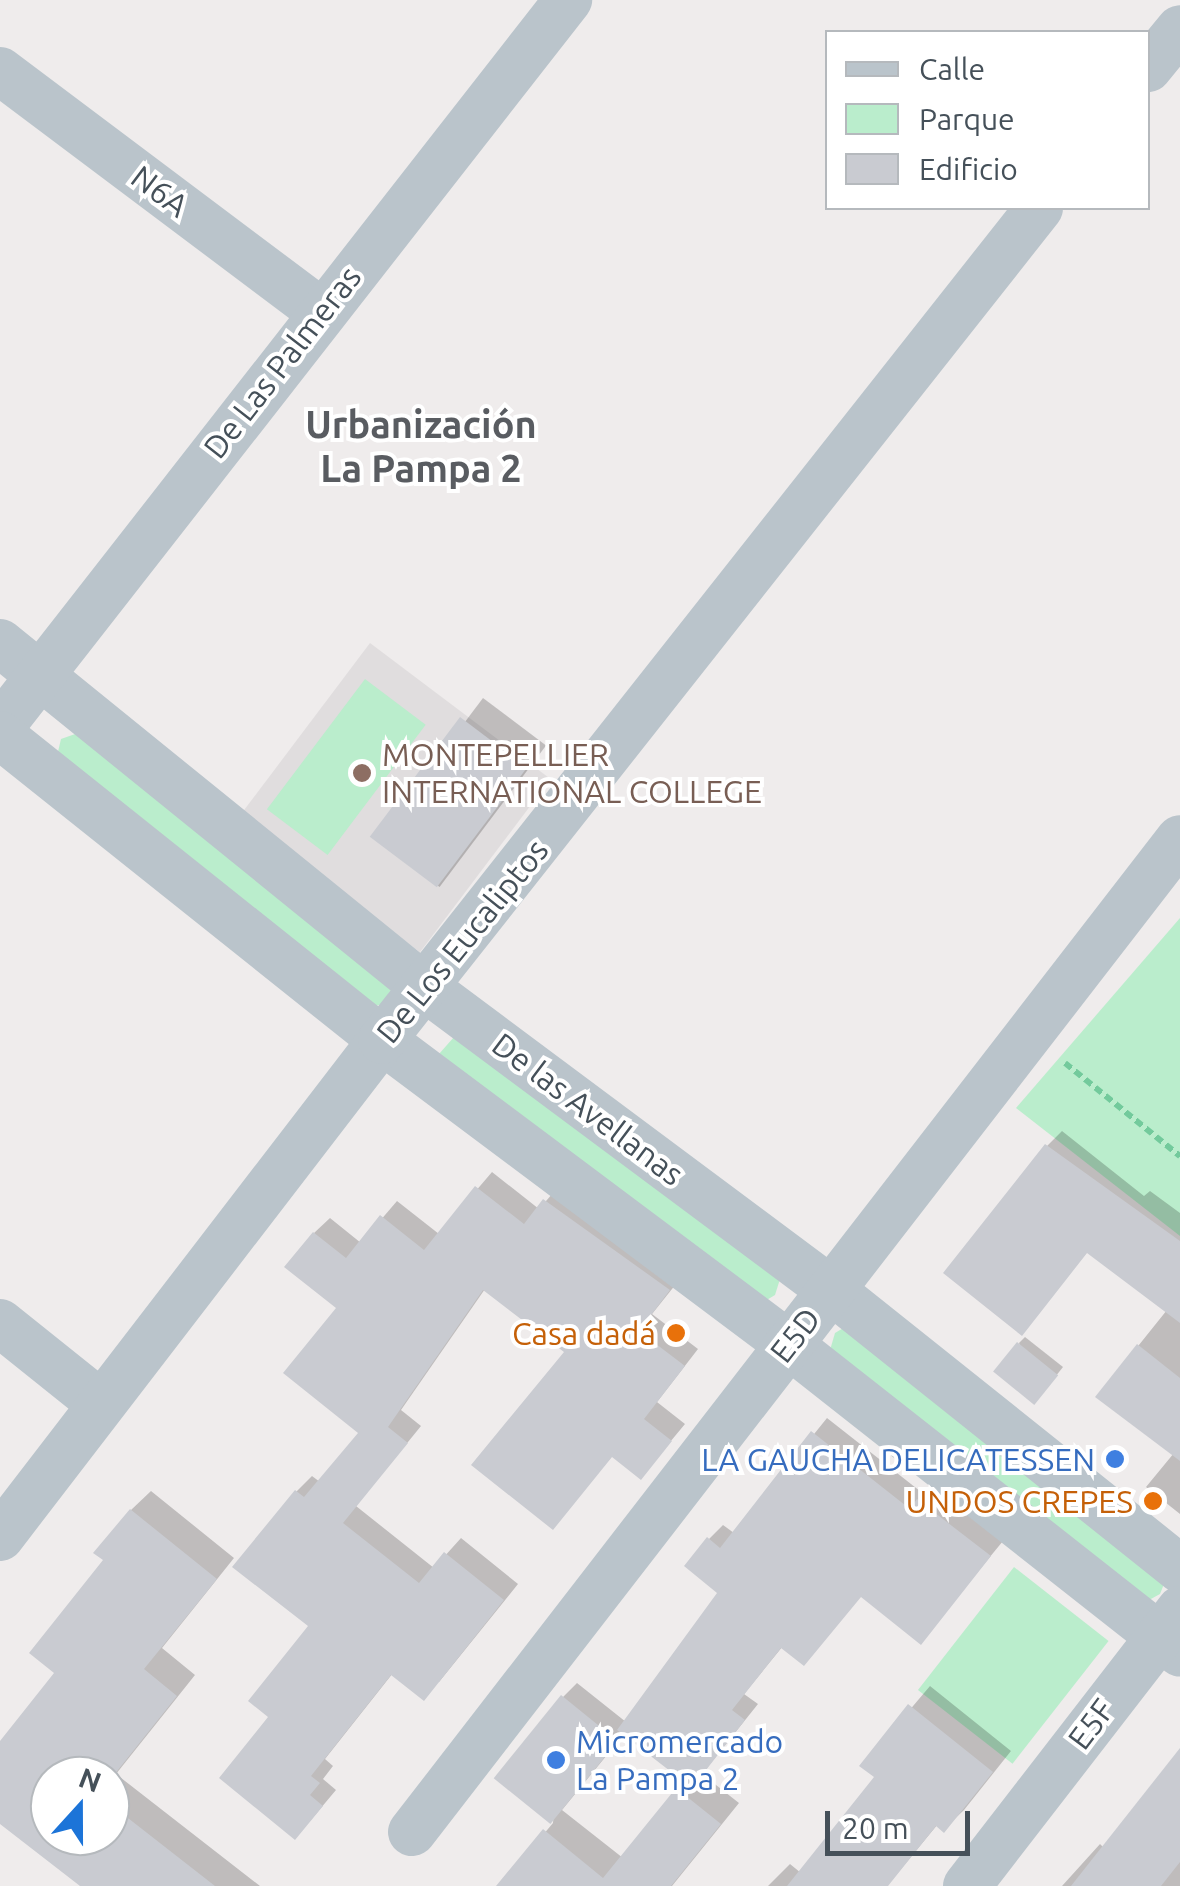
<!DOCTYPE html>
<html>
<head>
<meta charset="utf-8">
<style>
	body { margin:0 }
	#map { position:relative; width:1180px; height:1886px; overflow:hidden; background:#efecec; font-family:Ubuntu,sans-serif }
	div>[style] { position:absolute }
	.education>* { inset:0; background:#e0ddde; transform-origin:0 0 }
	.green>* { inset:0; background:#baedcc; transform-origin:0 0 }
	.shadow>* { inset:0; background:#0003; transform-origin:0 0 }
	.building>* { inset:0; background:#c9cbd1; transform-origin:0 0 }
	.path>* { height:6px; margin-top:-3px; transform-origin:0; background:repeating-linear-gradient(90deg,#73ca9c 0 8px,transparent 0 13px) }
	.street>* { height:48px; margin:-24px; padding:0 24px; transform-origin:24px; border-radius:24px; background:#bac4cb }
	.dots>* { width:28px; height:28px; translate:-50% -50%; box-sizing:border-box; border:5px solid #fff; border-radius:50% }
	span { translate:-50% -50%; white-space:nowrap; text-align:center; line-height:1.15; -webkit-text-stroke:8px #fff; paint-order:stroke }
	.street-label { font-size:32px; color:#455059 }
	.education-label { font-size:32px; color:#785e54 }
	.left { translate:0 -50%; text-align:left }
	.food-label { font-size:32px; color:#c56008 }
	.right { translate:-100% -50%; text-align:right }
	.shop-label { font-size:32px; color:#366cbe }
	.quarter-label { font-size:38px; color:#595c61; font-weight:700 }
	.legend { position:absolute; left:825px; top:30px; width:325px; height:180px; box-sizing:border-box; background:#fff; border:2px solid #b5b9bd; margin:0; padding:12px 18px; list-style:none; font-size:30px; color:#455059 }
	.legend li { display:flex; align-items:center; gap:20px; height:50px }
	.legend b { width:50px; border:2px solid #b5b9bd }
	.north { position:absolute; left:30px; top:1756px; width:100px; height:100px; box-sizing:border-box; background:#fff; border:2px solid #b5b9bd; border-radius:50%; rotate:21deg; font-size:28px; font-weight:700; line-height:40px; text-align:center; color:#455059 }
	.north::after { content:''; display:block; margin:auto; width:35px; height:45px; background:#1c74d8; clip-path:polygon(50% 0,100% 100%,50% 72%,0 100%) }
	.scale { position:absolute; left:825px; top:1811px; width:145px; height:45px; box-sizing:border-box; border:5px solid #455059; border-top:0; padding-left:12px; font-size:30px; line-height:35px; white-space:nowrap; color:#455059; -webkit-text-stroke:8px #fff; paint-order:stroke }
</style>
</head>
<body>
<div id="map">
	<div class="education">
		<div style="left:370px;top:643px;width:226px;height:217px;rotate:37deg"></div>
	</div>
	<div class="green">
		<div style="left:365px;top:679px;width:76px;height:163px;rotate:37deg"></div>
		<div style="clip-path:polygon(78px 733px,391px 990px,382px 1004px,376px 1006px,57px 756px,61px 739px)"></div>
		<div style="clip-path:polygon(1180px 918px,1180px 1236px,1016px 1108px)"></div>
		<div style="clip-path:polygon(454px 1037px,780px 1279px,775px 1295px,765px 1301px,439px 1054px)"></div>
		<div style="clip-path:polygon(845px 1327px,1164px 1584px,1160px 1594px,1149px 1600px,830px 1350px,835px 1333px)"></div>
		<div style="left:1014px;top:1567px;width:120px;height:156px;rotate:38deg"></div>
	</div>
	<div class="shadow">
		<div style="left:483px;top:698px;width:79px;height:177px;rotate:37deg"></div>
		<div style="clip-path:polygon(1062px 1131px,1144px 1196px,1150px 1191px,1180px 1213px,1180px 1514px,1146px 1487px,1174px 1453px,1098px 1396px,1167px 1310px,1088px 1251px,1022px 1332px,1047px 1146px)"></div>
		<div style="clip-path:polygon(492px 1172px,539px 1209px,560px 1185px,684px 1274px,652px 1314px,698px 1349px,657px 1402px,685px 1424px,641px 1477px,613px 1455px,553px 1527px,567px 1351px,485px 1289px,401px 1410px,421px 1426px,356px 1506px,434px 1568px,461px 1538px,518px 1584px,439px 1682px,393px 1673px,325px 1759px,333px 1766px,323px 1779px,336px 1790px,310px 1821px,272px 1717px,312px 1626px,296px 1492px,312px 1476px,320px 1482px,361px 1432px,340px 1307px,314px 1233px,330px 1218px,361px 1243px,397px 1201px,439px 1234px)"></div>
		<div style="clip-path:polygon(1025px 1337px,1063px 1367px,1040px 1396px,1019px 1343px)"></div>
		<div style="clip-path:polygon(evenodd,827px 1418px,925px 1495px,933px 1487px,1003px 1541px,921px 1641px,862px 1595px,783px 1646px,744px 1694px,758px 1704px,702px 1774px,739px 1803px,672px 1886px,500px 1886px,553px 1823px,563px 1697px,577px 1683px,626px 1722px,720px 1593px,709px 1539px,723px 1525px,734px 1533px,827px 1418px,625px 1733px,686px 1780px,623px 1858px,562px 1810px,625px 1733px)"></div>
		<div style="clip-path:polygon(evenodd,151px 1491px,234px 1558px,162px 1648px,195px 1675px,116px 1774px,260px 1886px,84px 1886px,0 1821px,0 1745px,57px 1672px,131px 1510px,151px 1491px,50px 1776px,110px 1776px,110px 1836px,50px 1836px,50px 1776px)"></div>
		<div style="clip-path:polygon(930px 1686px,1011px 1751px,964px 1810px,944px 1829px,938px 1824px,887px 1886px,768px 1886px,790px 1864px,801px 1873px,877px 1776px,863px 1765px)"></div>
		<div style="clip-path:polygon(1180px 1752px,1180px 1886px,1062px 1886px,1100px 1844px,1104px 1848px)"></div>
	</div>
	<div class="building">
		<div style="left:460px;top:717px;width:84px;height:150px;rotate:37deg"></div>
		<div style="clip-path:polygon(1045px 1144px,1180px 1241px,1180px 1323px,1087px 1253px,1022px 1336px,943px 1273px)"></div>
		<div style="clip-path:polygon(475px 1186px,524px 1224px,543px 1199px,670px 1290px,639px 1331px,685px 1366px,644px 1419px,672px 1441px,641px 1480px,612px 1457px,553px 1530px,471px 1465px,564px 1352px,483px 1290px,388px 1427px,408px 1443px,343px 1523px,419px 1583px,444px 1552px,504px 1600px,424px 1701px,391px 1675px,311px 1776px,320px 1783px,310px 1795px,323px 1806px,295px 1840px,219px 1778px,268px 1717px,248px 1701px,308px 1626px,232px 1567px,295px 1490px,304px 1497px,358px 1433px,283px 1373px,336px 1308px,284px 1267px,313px 1232px,346px 1258px,380px 1215px,424px 1250px)"></div>
		<div style="left:1017px;top:1342px;width:53px;height:38px;rotate:39deg"></div>
		<div style="clip-path:polygon(1137px 1344px,1180px 1378px,1180px 1461px,1095px 1397px)"></div>
		<div style="clip-path:polygon(811px 1431px,910px 1509px,917px 1499px,991px 1556px,921px 1645px,861px 1597px,804px 1666px,781px 1648px,732px 1710px,745px 1720px,692px 1788px,617px 1730px,717px 1593px,684px 1566px,707px 1537px,720px 1548px)"></div>
		<div style="clip-path:polygon(130px 1509px,217px 1579px,144px 1669px,177px 1696px,110px 1780px,50px 1776px,50px 1836px,110px 1836px,110px 1804px,215px 1886px,80px 1886px,0 1824px,0 1741px,54px 1673px,29px 1653px,103px 1560px,93px 1553px)"></div>
		<div style="left:561px;top:1695px;width:73px;height:107px;rotate:39deg"></div>
		<div style="clip-path:polygon(908px 1704px,993px 1772px,944px 1833px,936px 1826px,888px 1886px,787px 1886px,874px 1777px,859px 1766px)"></div>
		<div style="clip-path:polygon(1180px 1748px,1180px 1862px,1161px 1886px,1071px 1886px)"></div>
		<div style="clip-path:polygon(676px 1788px,721px 1824px,671px 1886px,496px 1886px,543px 1829px,603px 1878px)"></div>
	</div>
	<div class="path">
		<div style="left:1065px;top:1063px;width:148px;rotate:39deg"></div>
	</div>
	<div class="street">
		<div style="left:1148px;top:68px;width:50px;rotate:-50.6deg"></div>
		<div style="left:0;top:71px;width:401px;rotate:36.9deg"></div>
		<div style="left:0;top:643px;width:550px;rotate:39.02deg"></div>
		<div style="left:427px;top:989px;width:504px;rotate:36.69deg"></div>
		<div style="left:831px;top:1290px;width:447px;rotate:38.6deg"></div>
		<div style="left:0;top:727px;width:923px;rotate:-52deg"></div>
		<div style="left:0;top:735px;width:489px;rotate:38.6deg"></div>
		<div style="left:382px;top:1040px;width:507px;rotate:36.82deg"></div>
		<div style="left:788px;top:1344px;width:499px;rotate:38.2deg"></div>
		<div style="left:0;top:1323px;width:128px;rotate:38.7deg"></div>
		<div style="left:0;top:1537px;width:627px;rotate:-52.45deg"></div>
		<div style="left:382px;top:1040px;width:1060px;rotate:-51.7deg"></div>
		<div style="left:412px;top:1832px;width:1255px;rotate:-52.28deg"></div>
		<div style="left:967px;top:1886px;width:349px;rotate:-52.3deg"></div>
	</div>
	<div class="dots">
		<div style="left:362px;top:773px;background:#8d6e63"></div>
		<div style="left:676px;top:1333px;background:#e8710a"></div>
		<div style="left:1115px;top:1459px;background:#3f7fe0"></div>
		<div style="left:1153px;top:1501px;background:#e8710a"></div>
		<div style="left:556px;top:1760px;background:#3f7fe0"></div>
	</div>
	<div class="street-label">
		<span style="left:160px;top:191px;rotate:37deg">N6A</span>
		<span style="left:282px;top:362px;rotate:-52deg">De Las Palmeras</span>
		<span style="left:462px;top:941px;rotate:-51deg">De Los Eucaliptos</span>
		<span style="left:588px;top:1109px;rotate:37deg">De las Avellanas</span>
		<span style="left:795px;top:1335px;rotate:-52deg">E5D</span>
		<span style="left:1091px;top:1724px;rotate:-53deg">E5F</span>
	</div>
	<div class="education-label">
		<span class="left" style="left:382px;top:773px">MONTEPELLIER<br>INTERNATIONAL COLLEGE</span>
	</div>
	<div class="food-label">
		<span class="right" style="left:656px;top:1333px">Casa dadá</span>
		<span class="right" style="left:1133px;top:1501px">UNDOS CREPES</span>
	</div>
	<div class="shop-label">
		<span class="right" style="left:1095px;top:1459px">LA GAUCHA DELICATESSEN</span>
		<span class="left" style="left:576px;top:1760px">Micromercado<br>La Pampa 2</span>
	</div>
	<div class="quarter-label">
		<span style="left:421px;top:447px">Urbanización<br>La Pampa 2</span>
	</div>
	<ul class="legend">
	<li><b style="height:12px;background:#bac4cb"></b>Calle</li>
	<li><b style="height:28px;background:#baedcc"></b>Parque</li>
	<li><b style="height:28px;background:#c9cbd1"></b>Edificio</li>
	</ul>
	<div class="north">N</div>
	<div class="scale">20 m</div>
</div>
</body>
</html>
